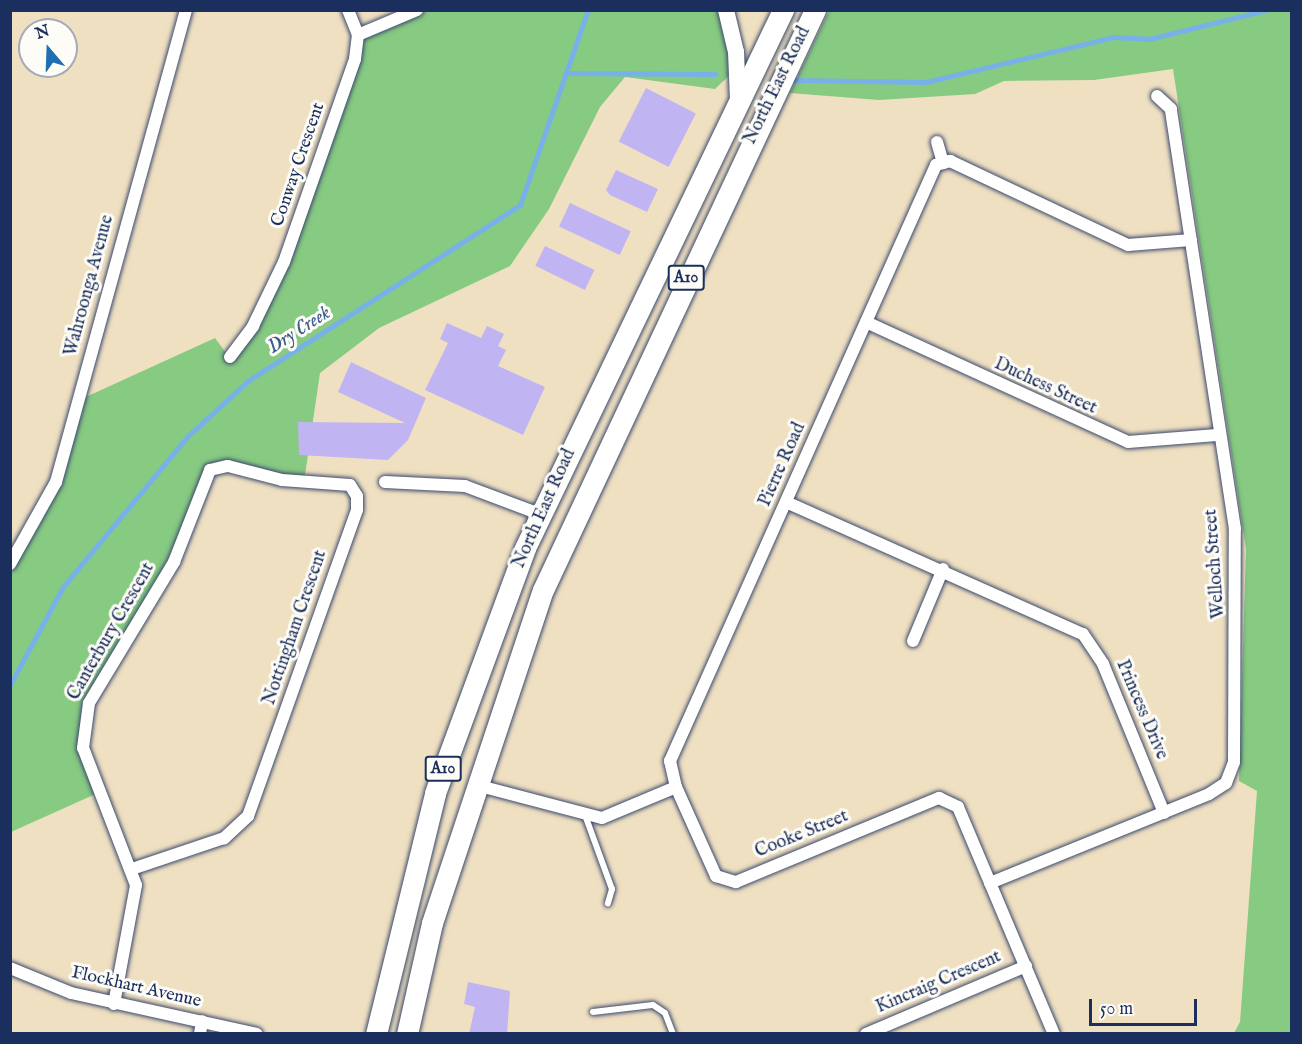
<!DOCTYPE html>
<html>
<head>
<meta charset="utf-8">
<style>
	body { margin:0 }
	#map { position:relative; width:1302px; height:1044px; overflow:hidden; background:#f0e0c2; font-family:"IM FELL English",serif }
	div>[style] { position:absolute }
	.green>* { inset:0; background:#87ca82 }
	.stream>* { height:4.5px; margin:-2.25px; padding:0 2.25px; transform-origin:2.25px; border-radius:2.25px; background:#78b0e8 }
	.building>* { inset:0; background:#c0b4f3; transform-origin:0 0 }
	.roads { filter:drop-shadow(0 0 2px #3b4a6d) drop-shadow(0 0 2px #3b4a6d) }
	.lane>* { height:6px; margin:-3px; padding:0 3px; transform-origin:3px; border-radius:3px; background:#fff }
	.street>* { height:12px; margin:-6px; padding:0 6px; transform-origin:6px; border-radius:6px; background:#fff }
	.secondary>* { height:16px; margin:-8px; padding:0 8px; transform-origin:8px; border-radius:8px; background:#fff }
	.highway>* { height:21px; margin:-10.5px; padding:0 10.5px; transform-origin:10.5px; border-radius:10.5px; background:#fff }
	span { translate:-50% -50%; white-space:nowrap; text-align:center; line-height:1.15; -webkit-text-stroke:6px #fdfcf7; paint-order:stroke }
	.shield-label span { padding:2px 4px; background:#fdfcf7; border:2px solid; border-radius:4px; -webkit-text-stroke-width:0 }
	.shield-label { font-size:16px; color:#1b2f5e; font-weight:700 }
	.street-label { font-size:18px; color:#1b2f5e }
	.water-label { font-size:20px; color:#3c5c8e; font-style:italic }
	.frame { position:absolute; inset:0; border:12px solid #1b2f5e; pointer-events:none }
	.north { position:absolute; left:18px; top:18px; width:60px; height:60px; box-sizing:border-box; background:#fdfcf7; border:2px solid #a3aaba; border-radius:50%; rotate:341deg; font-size:16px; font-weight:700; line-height:24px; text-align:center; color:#1b2f5e }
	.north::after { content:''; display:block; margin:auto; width:21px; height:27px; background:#1f6fb2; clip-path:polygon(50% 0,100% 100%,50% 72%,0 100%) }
	.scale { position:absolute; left:1089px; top:999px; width:108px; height:27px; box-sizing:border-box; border:3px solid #1b2f5e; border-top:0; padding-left:8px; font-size:18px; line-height:21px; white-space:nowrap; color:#1b2f5e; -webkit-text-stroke:4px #fdfcf7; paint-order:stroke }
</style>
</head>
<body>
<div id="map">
	<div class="green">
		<div style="clip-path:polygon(417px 11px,726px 11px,738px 67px,715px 89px,625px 77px,600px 107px,549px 209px,510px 266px,379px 328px,320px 373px,304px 482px,215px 467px,82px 727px,100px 792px,11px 832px,11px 564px,44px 510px,77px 401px,215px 338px,229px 357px,260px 314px,358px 35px)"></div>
		<div style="clip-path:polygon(829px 11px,1291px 11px,1291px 1033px,1234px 1033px,1240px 1022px,1257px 791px,1239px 781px,1246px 549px,1173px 69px,1094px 80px,1004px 81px,975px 94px,879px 100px,790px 93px)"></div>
	</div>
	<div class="stream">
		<div style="left:565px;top:73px;width:150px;rotate:0.4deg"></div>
		<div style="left:793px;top:80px;width:133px;rotate:0.9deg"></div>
		<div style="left:926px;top:82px;width:193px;rotate:-13.5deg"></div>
		<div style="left:1114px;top:37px;width:35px;rotate:3deg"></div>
		<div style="left:1149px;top:39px;width:121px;rotate:-13.9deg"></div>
		<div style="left:10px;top:685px;width:111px;rotate:-61.6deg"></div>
		<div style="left:63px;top:587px;width:196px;rotate:-50.4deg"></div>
		<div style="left:188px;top:436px;width:81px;rotate:-42.5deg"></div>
		<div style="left:248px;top:381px;width:324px;rotate:-32.9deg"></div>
		<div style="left:520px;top:205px;width:207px;rotate:-70.8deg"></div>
	</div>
	<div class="building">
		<div style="left:646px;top:88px;width:56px;height:60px;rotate:27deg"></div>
		<div style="clip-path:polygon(616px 170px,658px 189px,647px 212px,610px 195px,606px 190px)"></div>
		<div style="left:570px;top:203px;width:67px;height:26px;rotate:25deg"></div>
		<div style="left:545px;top:246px;width:55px;height:22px;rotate:26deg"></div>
		<div style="clip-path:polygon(447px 323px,481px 338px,487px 326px,504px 334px,498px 346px,506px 350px,498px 366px,545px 387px,523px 435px,425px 390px,448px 343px,440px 339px)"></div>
		<div style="clip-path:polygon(351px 362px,426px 398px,408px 440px,388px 460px,299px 455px,298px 422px,405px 423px,338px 392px)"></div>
		<div style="clip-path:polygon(468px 982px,510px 991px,507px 1034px,469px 1034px,475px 1007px,464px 1004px)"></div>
	</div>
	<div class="roads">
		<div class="lane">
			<div style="left:585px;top:815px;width:79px;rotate:70deg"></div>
			<div style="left:612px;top:889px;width:15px;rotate:106deg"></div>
			<div style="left:593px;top:1012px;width:60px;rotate:-6.7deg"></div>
			<div style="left:653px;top:1005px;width:14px;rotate:34deg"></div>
			<div style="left:665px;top:1013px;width:22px;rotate:69deg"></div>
		</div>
		<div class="street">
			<div style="left:348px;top:10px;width:27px;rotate:68deg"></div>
			<div style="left:937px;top:142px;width:22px;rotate:74deg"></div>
			<div style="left:866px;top:322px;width:288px;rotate:24.6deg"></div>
			<div style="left:1128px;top:442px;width:89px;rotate:-4.5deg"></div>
			<div style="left:230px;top:357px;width:39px;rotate:-53deg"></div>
			<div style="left:253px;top:326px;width:71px;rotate:-64.2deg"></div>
			<div style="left:284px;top:262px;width:215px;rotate:-70.7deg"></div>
			<div style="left:355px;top:59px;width:24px;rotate:-83deg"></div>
			<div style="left:358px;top:35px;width:64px;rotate:-23deg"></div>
			<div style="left:385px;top:482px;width:80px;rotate:2.9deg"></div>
			<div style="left:465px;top:486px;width:80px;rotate:20.5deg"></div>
			<div style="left:786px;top:502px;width:325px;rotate:24deg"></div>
			<div style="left:1083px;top:634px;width:36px;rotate:56deg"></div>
			<div style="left:1103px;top:664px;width:161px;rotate:67.7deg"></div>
			<div style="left:10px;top:564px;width:94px;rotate:-60.7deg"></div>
			<div style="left:56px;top:482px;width:490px;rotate:-74.6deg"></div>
			<div style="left:913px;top:641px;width:78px;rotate:-67.4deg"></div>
			<div style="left:476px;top:785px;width:130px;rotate:14.7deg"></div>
			<div style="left:602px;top:818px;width:80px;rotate:-22.7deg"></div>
			<div style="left:676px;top:787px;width:98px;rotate:65.8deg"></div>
			<div style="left:716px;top:876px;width:21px;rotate:17deg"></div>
			<div style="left:736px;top:882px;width:220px;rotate:-22.5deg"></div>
			<div style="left:939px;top:798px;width:21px;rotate:25deg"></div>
			<div style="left:958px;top:807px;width:246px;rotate:67.1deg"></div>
			<div style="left:676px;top:787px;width:27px;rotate:-103deg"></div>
			<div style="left:670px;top:761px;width:653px;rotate:-65.95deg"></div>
			<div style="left:936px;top:165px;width:15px;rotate:-16deg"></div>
			<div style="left:950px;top:161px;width:197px;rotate:25.3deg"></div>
			<div style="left:1128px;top:245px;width:63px;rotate:-4.5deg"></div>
			<div style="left:990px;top:883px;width:236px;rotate:-22.1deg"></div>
			<div style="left:1209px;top:794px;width:20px;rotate:-33deg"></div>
			<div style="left:1226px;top:783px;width:22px;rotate:-69deg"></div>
			<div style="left:1234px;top:762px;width:233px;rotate:-89.8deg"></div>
			<div style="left:1235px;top:529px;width:425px;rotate:-98.7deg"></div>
			<div style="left:1171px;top:109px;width:19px;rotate:-137deg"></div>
			<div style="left:10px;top:968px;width:66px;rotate:22.3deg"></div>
			<div style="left:71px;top:993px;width:190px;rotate:12.4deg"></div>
			<div style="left:114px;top:1004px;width:121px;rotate:-79.5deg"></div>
			<div style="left:136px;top:885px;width:147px;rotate:-111.1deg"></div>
			<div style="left:83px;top:748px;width:45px;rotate:-82.4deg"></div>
			<div style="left:89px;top:703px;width:165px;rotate:-58.9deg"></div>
			<div style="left:174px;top:562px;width:99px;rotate:-68.6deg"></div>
			<div style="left:210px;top:470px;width:18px;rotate:-13deg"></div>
			<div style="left:228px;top:466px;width:56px;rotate:14.5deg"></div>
			<div style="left:282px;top:480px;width:68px;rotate:4.2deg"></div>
			<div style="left:350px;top:485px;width:13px;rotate:58deg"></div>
			<div style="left:357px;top:496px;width:14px;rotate:90deg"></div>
			<div style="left:357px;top:510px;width:325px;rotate:109.6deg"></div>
			<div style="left:248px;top:816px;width:33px;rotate:137deg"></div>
			<div style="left:224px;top:838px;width:97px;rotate:161.4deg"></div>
			<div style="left:200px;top:1034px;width:13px;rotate:-81deg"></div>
			<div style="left:866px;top:1034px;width:174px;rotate:-23deg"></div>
		</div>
		<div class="secondary">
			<div style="left:726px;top:10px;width:43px;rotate:76.6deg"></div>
			<div style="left:736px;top:52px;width:47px;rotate:87.6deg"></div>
		</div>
		<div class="highway">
			<div style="left:376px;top:1034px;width:248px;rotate:-76.2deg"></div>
			<div style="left:435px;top:793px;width:261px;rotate:-69.8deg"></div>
			<div style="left:525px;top:548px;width:597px;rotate:-64.38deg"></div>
			<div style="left:407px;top:1034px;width:114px;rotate:-77.3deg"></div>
			<div style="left:432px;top:923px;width:351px;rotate:-71.6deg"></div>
			<div style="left:543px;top:590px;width:641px;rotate:-64.88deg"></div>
		</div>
	</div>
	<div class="shield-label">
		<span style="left:686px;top:278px">A10</span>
		<span style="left:443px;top:769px">A10</span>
	</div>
	<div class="street-label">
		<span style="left:778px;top:86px;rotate:-64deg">North East Road</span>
		<span style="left:299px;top:165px;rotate:-71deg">Conway Crescent</span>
		<span style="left:90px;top:286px;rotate:-75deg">Wahroonga Avenue</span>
		<span style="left:1045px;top:387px;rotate:25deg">Duchess Street</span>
		<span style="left:783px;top:465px;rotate:-66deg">Pierre Road</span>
		<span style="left:545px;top:509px;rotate:-66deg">North East Road</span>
		<span style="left:1216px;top:564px;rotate:-94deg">Welloch Street</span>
		<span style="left:296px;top:628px;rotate:-71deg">Nottingham Crescent</span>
		<span style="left:112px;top:632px;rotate:-60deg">Canterbury Crescent</span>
		<span style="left:1141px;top:710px;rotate:67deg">Princess Drive</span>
		<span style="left:802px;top:835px;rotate:-22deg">Cooke Street</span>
		<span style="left:939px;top:983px;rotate:-23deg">Kincraig Crescent</span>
		<span style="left:136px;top:988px;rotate:13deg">Flockhart Avenue</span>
	</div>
	<div class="water-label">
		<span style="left:299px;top:330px;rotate:-33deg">Dry Creek</span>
	</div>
	<div class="frame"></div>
	<div class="north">N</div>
	<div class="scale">50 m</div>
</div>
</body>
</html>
